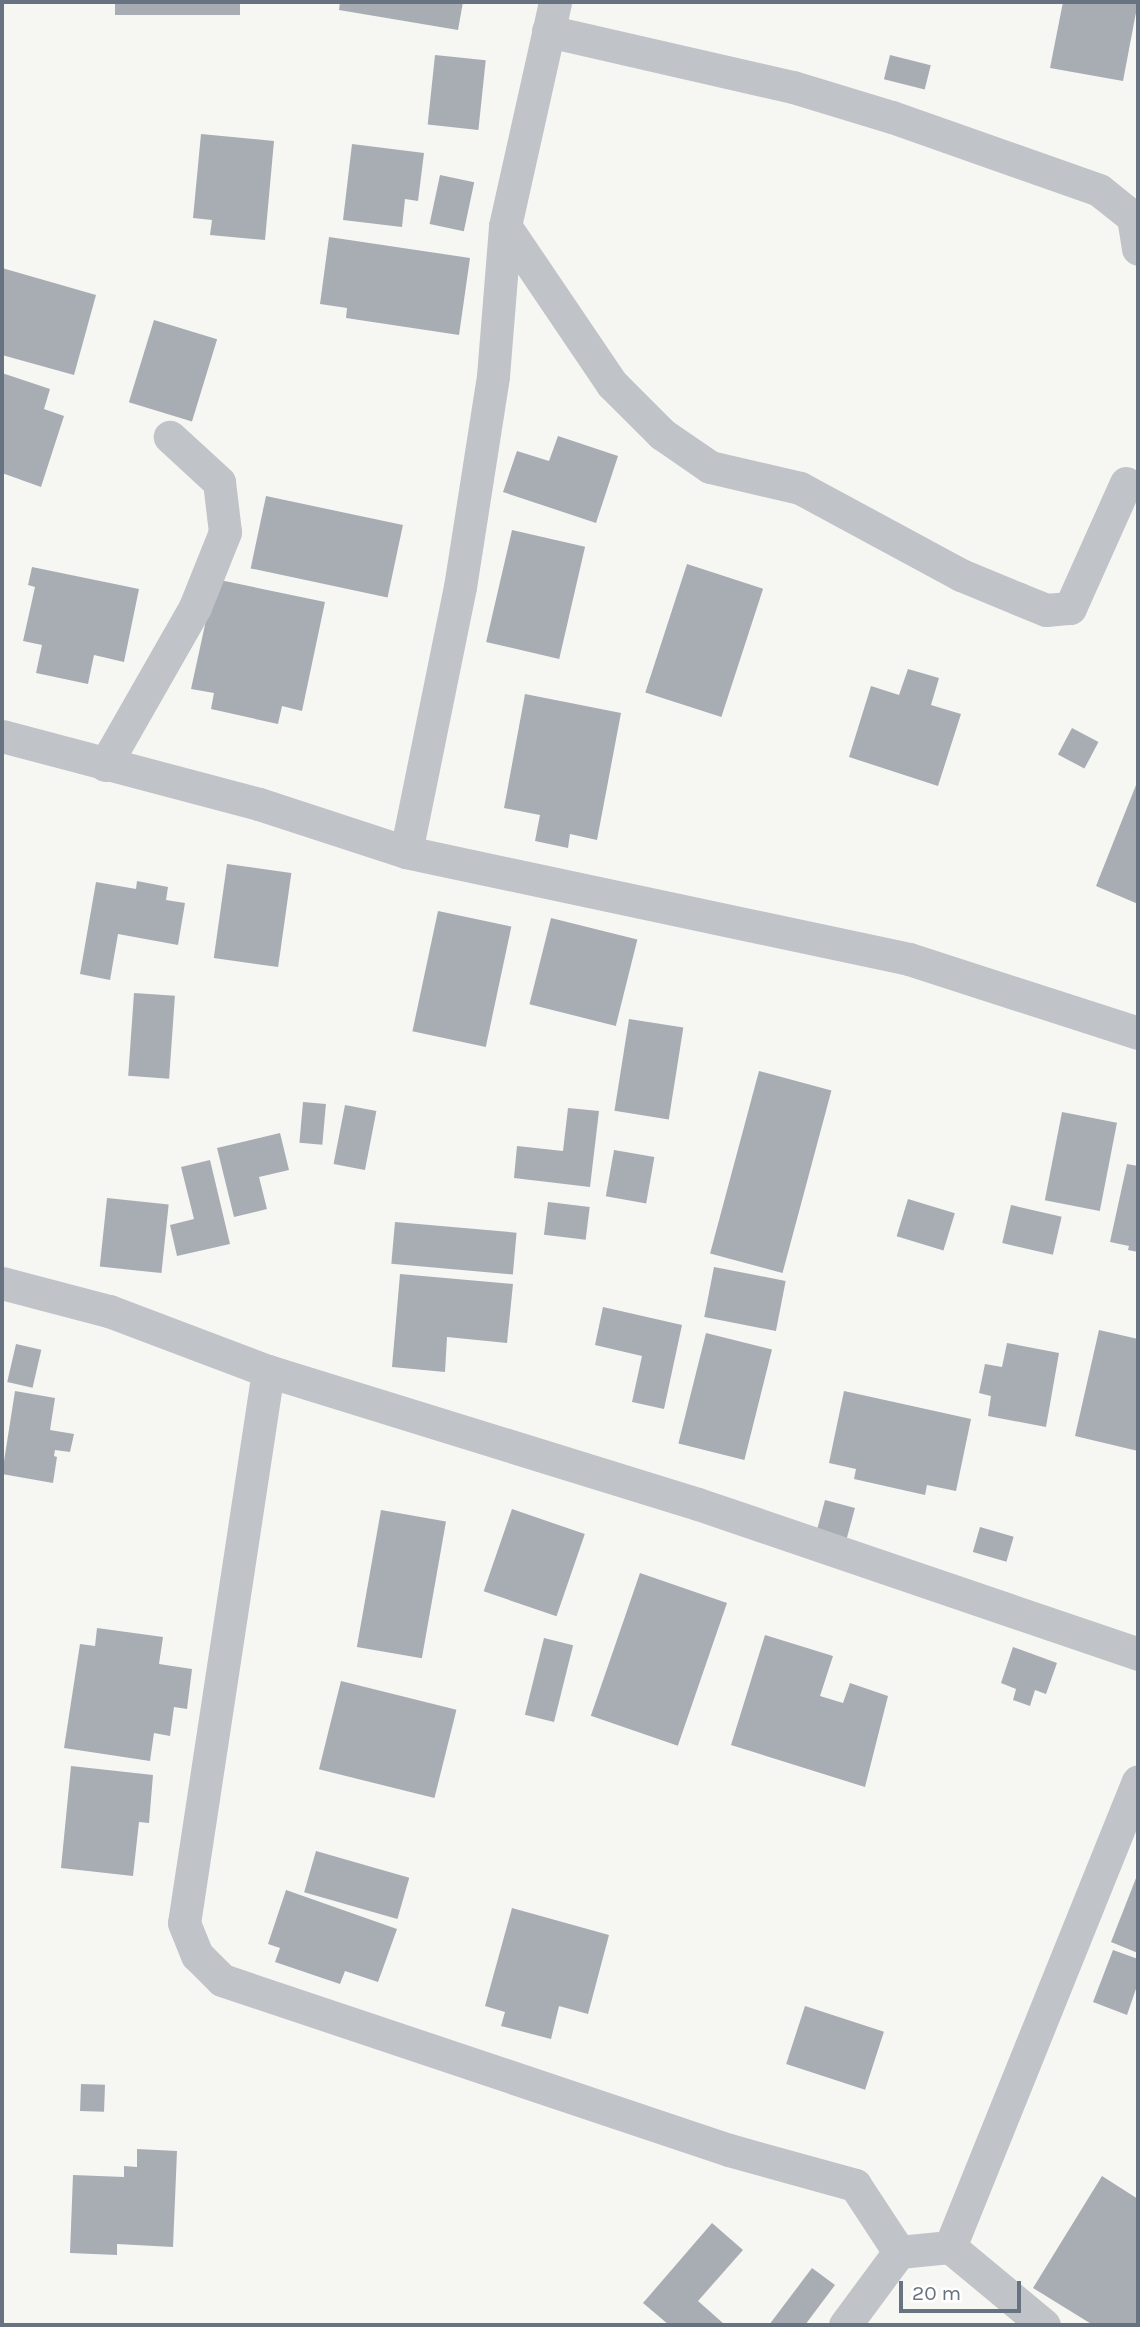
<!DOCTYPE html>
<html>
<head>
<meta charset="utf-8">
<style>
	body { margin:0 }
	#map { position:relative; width:1140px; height:2327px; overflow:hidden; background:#f6f6f3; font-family:Karla,sans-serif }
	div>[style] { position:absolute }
	.building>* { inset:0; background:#a8adb4; transform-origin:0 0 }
	.street>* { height:33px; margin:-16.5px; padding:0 16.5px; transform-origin:16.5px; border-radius:16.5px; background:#c0c3c7 }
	span { translate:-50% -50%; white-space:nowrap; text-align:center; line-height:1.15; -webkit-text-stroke:7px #fff; paint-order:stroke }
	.frame { position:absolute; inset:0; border:4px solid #687382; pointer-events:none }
	.scale { position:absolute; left:899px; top:2281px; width:122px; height:32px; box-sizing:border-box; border:4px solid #687382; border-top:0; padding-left:9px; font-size:21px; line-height:24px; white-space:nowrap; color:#687382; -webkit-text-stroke:5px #fff; paint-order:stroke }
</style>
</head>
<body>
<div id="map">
	<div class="building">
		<div style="left:115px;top:2px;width:125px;height:13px"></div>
		<div style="clip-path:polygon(340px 2px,463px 2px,458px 30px,339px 10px)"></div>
		<div style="clip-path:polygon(1063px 2px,1138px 2px,1123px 81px,1050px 68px)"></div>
		<div style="left:435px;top:55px;width:51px;height:70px;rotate:6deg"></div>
		<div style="left:890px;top:55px;width:42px;height:25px;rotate:14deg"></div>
		<div style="clip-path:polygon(201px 134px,274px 141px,265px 240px,210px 235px,212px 220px,193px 218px)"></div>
		<div style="clip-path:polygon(352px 144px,424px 153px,418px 201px,405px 199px,402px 227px,343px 220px)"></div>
		<div style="left:440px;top:175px;width:35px;height:50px;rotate:12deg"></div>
		<div style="clip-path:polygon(329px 237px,470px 258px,459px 335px,346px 318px,347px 308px,320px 304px)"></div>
		<div style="clip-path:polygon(2px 268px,96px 295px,74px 375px,2px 355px)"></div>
		<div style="left:154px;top:320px;width:66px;height:86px;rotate:17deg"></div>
		<div style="clip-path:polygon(2px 373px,50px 389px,44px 409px,64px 416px,41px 487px,2px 473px)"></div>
		<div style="clip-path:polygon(558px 436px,618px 456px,596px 523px,503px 492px,517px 451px,549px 461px)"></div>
		<div style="left:266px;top:496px;width:140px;height:74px;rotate:12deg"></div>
		<div style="left:512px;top:530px;width:75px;height:115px;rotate:13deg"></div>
		<div style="left:687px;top:564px;width:80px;height:135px;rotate:18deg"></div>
		<div style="clip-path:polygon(32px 567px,139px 589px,124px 662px,94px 655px,88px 684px,36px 673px,42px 645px,23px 641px,35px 587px,28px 585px)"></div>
		<div style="clip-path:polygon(215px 579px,325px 602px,302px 711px,282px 706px,278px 724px,211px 709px,214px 693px,191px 689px)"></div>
		<div style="clip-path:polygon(908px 669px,939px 678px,931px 705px,961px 714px,938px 786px,849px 757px,871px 686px,899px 695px)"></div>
		<div style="clip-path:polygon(525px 694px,621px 713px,597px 840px,570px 834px,568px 848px,535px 841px,540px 815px,504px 808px)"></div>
		<div style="left:1072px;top:728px;width:30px;height:30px;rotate:28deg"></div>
		<div style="clip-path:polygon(1138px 780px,1138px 904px,1096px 886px)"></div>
		<div style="left:227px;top:864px;width:65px;height:95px;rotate:8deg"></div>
		<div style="clip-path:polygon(137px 881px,168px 887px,166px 900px,185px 903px,178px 945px,118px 934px,110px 980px,80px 974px,96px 882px,136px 889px)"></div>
		<div style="left:438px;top:911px;width:75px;height:123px;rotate:12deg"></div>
		<div style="left:551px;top:918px;width:89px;height:89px;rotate:14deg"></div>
		<div style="left:134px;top:993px;width:41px;height:83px;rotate:4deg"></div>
		<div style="left:629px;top:1019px;width:55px;height:93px;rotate:9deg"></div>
		<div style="left:759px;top:1071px;width:75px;height:189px;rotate:15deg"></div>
		<div style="left:303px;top:1102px;width:23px;height:41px;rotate:5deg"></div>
		<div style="left:345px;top:1105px;width:32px;height:60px;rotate:11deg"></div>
		<div style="clip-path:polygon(568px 1108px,599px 1111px,590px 1187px,514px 1178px,517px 1146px,563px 1151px)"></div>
		<div style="left:1062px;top:1112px;width:56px;height:90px;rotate:11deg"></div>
		<div style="clip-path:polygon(280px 1133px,289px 1170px,259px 1177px,267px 1209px,234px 1217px,217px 1148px)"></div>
		<div style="left:614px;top:1150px;width:41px;height:47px;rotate:10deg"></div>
		<div style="clip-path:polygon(210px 1160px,230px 1244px,177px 1256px,170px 1225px,194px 1219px,181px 1167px)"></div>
		<div style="clip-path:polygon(1127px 1164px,1138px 1166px,1138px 1252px,1128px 1250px,1129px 1246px,1110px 1242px)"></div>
		<div style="left:107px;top:1198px;width:62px;height:69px;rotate:6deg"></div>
		<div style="left:908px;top:1199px;width:49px;height:39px;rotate:17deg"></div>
		<div style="left:548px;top:1202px;width:42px;height:33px;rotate:7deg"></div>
		<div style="left:1011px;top:1205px;width:52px;height:39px;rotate:13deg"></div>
		<div style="left:395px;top:1222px;width:122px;height:42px;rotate:5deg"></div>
		<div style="left:714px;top:1267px;width:73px;height:51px;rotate:11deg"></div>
		<div style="clip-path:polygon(400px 1274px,513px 1284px,507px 1343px,447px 1337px,445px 1372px,392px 1367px)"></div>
		<div style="clip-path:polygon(603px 1307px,682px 1325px,664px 1409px,632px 1402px,642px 1356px,595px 1345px)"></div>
		<div style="clip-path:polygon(1099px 1330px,1138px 1339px,1138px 1451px,1075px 1436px)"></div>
		<div style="left:706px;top:1333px;width:68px;height:114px;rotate:14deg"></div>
		<div style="clip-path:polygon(1007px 1343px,1059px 1353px,1046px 1427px,988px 1416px,991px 1396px,979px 1393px,985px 1364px,1002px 1367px)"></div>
		<div style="left:16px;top:1344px;width:26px;height:39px;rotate:13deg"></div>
		<div style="clip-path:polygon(15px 1391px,55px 1398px,50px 1430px,74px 1434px,70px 1452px,55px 1450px,54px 1456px,57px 1457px,53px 1483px,2px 1474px)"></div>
		<div style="clip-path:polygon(844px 1391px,971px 1419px,956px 1491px,927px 1485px,925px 1495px,854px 1479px,856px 1469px,829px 1463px)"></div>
		<div style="left:825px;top:1500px;width:31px;height:36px;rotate:15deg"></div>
		<div style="left:512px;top:1509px;width:77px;height:87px;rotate:19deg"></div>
		<div style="left:381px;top:1510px;width:66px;height:139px;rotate:10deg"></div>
		<div style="left:980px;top:1527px;width:35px;height:26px;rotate:16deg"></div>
		<div style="left:640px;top:1573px;width:92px;height:151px;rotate:19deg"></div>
		<div style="clip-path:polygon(97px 1628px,163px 1637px,159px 1664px,192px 1669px,187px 1709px,174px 1707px,170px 1736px,154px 1733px,150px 1761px,64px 1748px,80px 1644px,95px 1646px)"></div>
		<div style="clip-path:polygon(765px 1635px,833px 1656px,820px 1696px,843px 1703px,850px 1683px,888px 1696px,865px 1787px,731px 1745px)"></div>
		<div style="left:544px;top:1638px;width:30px;height:79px;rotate:14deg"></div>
		<div style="clip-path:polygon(1013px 1647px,1057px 1663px,1046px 1694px,1035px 1690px,1030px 1706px,1013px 1700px,1016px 1689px,1001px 1683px)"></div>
		<div style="left:341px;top:1681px;width:119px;height:91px;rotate:14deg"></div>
		<div style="clip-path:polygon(71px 1766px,153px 1775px,149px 1823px,139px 1822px,133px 1876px,61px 1868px)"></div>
		<div style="left:316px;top:1851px;width:97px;height:43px;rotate:16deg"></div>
		<div style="clip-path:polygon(1138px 1873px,1138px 1953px,1111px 1942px)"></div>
		<div style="clip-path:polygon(286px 1890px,397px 1929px,378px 1982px,345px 1971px,340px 1984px,275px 1962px,280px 1948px,268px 1944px)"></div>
		<div style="clip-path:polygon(512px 1908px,609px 1935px,588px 2014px,559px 2006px,551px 2039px,501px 2026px,505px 2012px,485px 2006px)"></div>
		<div style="clip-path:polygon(1113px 1950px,1138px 1959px,1138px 1983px,1127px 2015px,1093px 2002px)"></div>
		<div style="left:805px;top:2006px;width:83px;height:61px;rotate:18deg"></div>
		<div style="left:81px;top:2084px;width:24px;height:27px;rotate:2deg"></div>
		<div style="clip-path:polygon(137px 2149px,177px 2151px,173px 2247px,117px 2244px,117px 2255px,70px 2253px,73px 2175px,124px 2177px,124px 2166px,137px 2167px)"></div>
		<div style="clip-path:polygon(1102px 2176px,1138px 2199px,1138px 2325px,1093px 2325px,1033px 2288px)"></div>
		<div style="clip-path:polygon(712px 2223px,743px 2250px,698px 2301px,724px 2324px,669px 2325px,643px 2303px)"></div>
		<div style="clip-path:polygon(812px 2268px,835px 2285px,805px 2325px,769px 2325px)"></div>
	</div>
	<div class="street">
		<div style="left:548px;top:31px;width:251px;rotate:12.9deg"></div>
		<div style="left:793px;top:87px;width:103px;rotate:16.9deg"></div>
		<div style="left:892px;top:117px;width:219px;rotate:19.4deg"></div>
		<div style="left:1099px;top:190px;width:43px;rotate:38.5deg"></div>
		<div style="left:1133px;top:217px;width:32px;rotate:81deg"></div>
		<div style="left:505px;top:226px;width:191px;rotate:55.9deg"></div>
		<div style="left:612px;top:384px;width:71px;rotate:45deg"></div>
		<div style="left:662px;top:434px;width:58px;rotate:34.5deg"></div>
		<div style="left:710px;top:467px;width:92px;rotate:13.1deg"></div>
		<div style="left:800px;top:488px;width:183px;rotate:28.4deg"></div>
		<div style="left:961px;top:575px;width:63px;rotate:22.5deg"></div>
		<div style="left:1019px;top:599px;width:29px;rotate:22deg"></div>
		<div style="left:1046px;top:610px;width:24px;rotate:-5deg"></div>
		<div style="left:1070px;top:608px;width:137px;rotate:-65.9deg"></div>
		<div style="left:2px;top:736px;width:266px;rotate:14.8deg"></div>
		<div style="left:259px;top:804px;width:155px;rotate:18.1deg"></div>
		<div style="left:406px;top:852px;width:514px;rotate:12.01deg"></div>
		<div style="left:909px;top:959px;width:241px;rotate:17.9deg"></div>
		<div style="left:105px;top:765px;width:182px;rotate:-60.3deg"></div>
		<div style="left:195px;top:607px;width:81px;rotate:-68.2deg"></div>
		<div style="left:225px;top:532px;width:50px;rotate:-96.8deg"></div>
		<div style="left:219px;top:482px;width:67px;rotate:-137.4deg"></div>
		<div style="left:406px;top:852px;width:270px;rotate:-78.5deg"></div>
		<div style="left:460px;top:587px;width:214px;rotate:-81.1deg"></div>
		<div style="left:493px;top:376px;width:150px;rotate:-85.4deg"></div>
		<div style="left:505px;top:226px;width:230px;rotate:-77.4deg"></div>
		<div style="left:2px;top:1283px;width:111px;rotate:14.7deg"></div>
		<div style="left:109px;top:1311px;width:170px;rotate:20.7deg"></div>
		<div style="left:268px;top:1371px;width:450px;rotate:17.2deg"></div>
		<div style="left:698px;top:1504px;width:465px;rotate:18.8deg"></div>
		<div style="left:268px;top:1371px;width:558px;rotate:98.65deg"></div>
		<div style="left:184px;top:1923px;width:35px;rotate:68deg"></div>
		<div style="left:197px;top:1955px;width:35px;rotate:45deg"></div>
		<div style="left:222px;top:1980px;width:535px;rotate:18.54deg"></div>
		<div style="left:729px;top:2150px;width:131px;rotate:15.5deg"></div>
		<div style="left:855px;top:2185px;width:80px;rotate:56.7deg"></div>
		<div style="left:899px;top:2252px;width:51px;rotate:-5.6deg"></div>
		<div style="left:950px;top:2247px;width:122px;rotate:39.7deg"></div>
		<div style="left:950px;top:2247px;width:502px;rotate:-68.03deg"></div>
		<div style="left:845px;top:2325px;width:91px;rotate:-53.5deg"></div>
	</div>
	<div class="frame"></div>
	<div class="scale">20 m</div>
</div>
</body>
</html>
